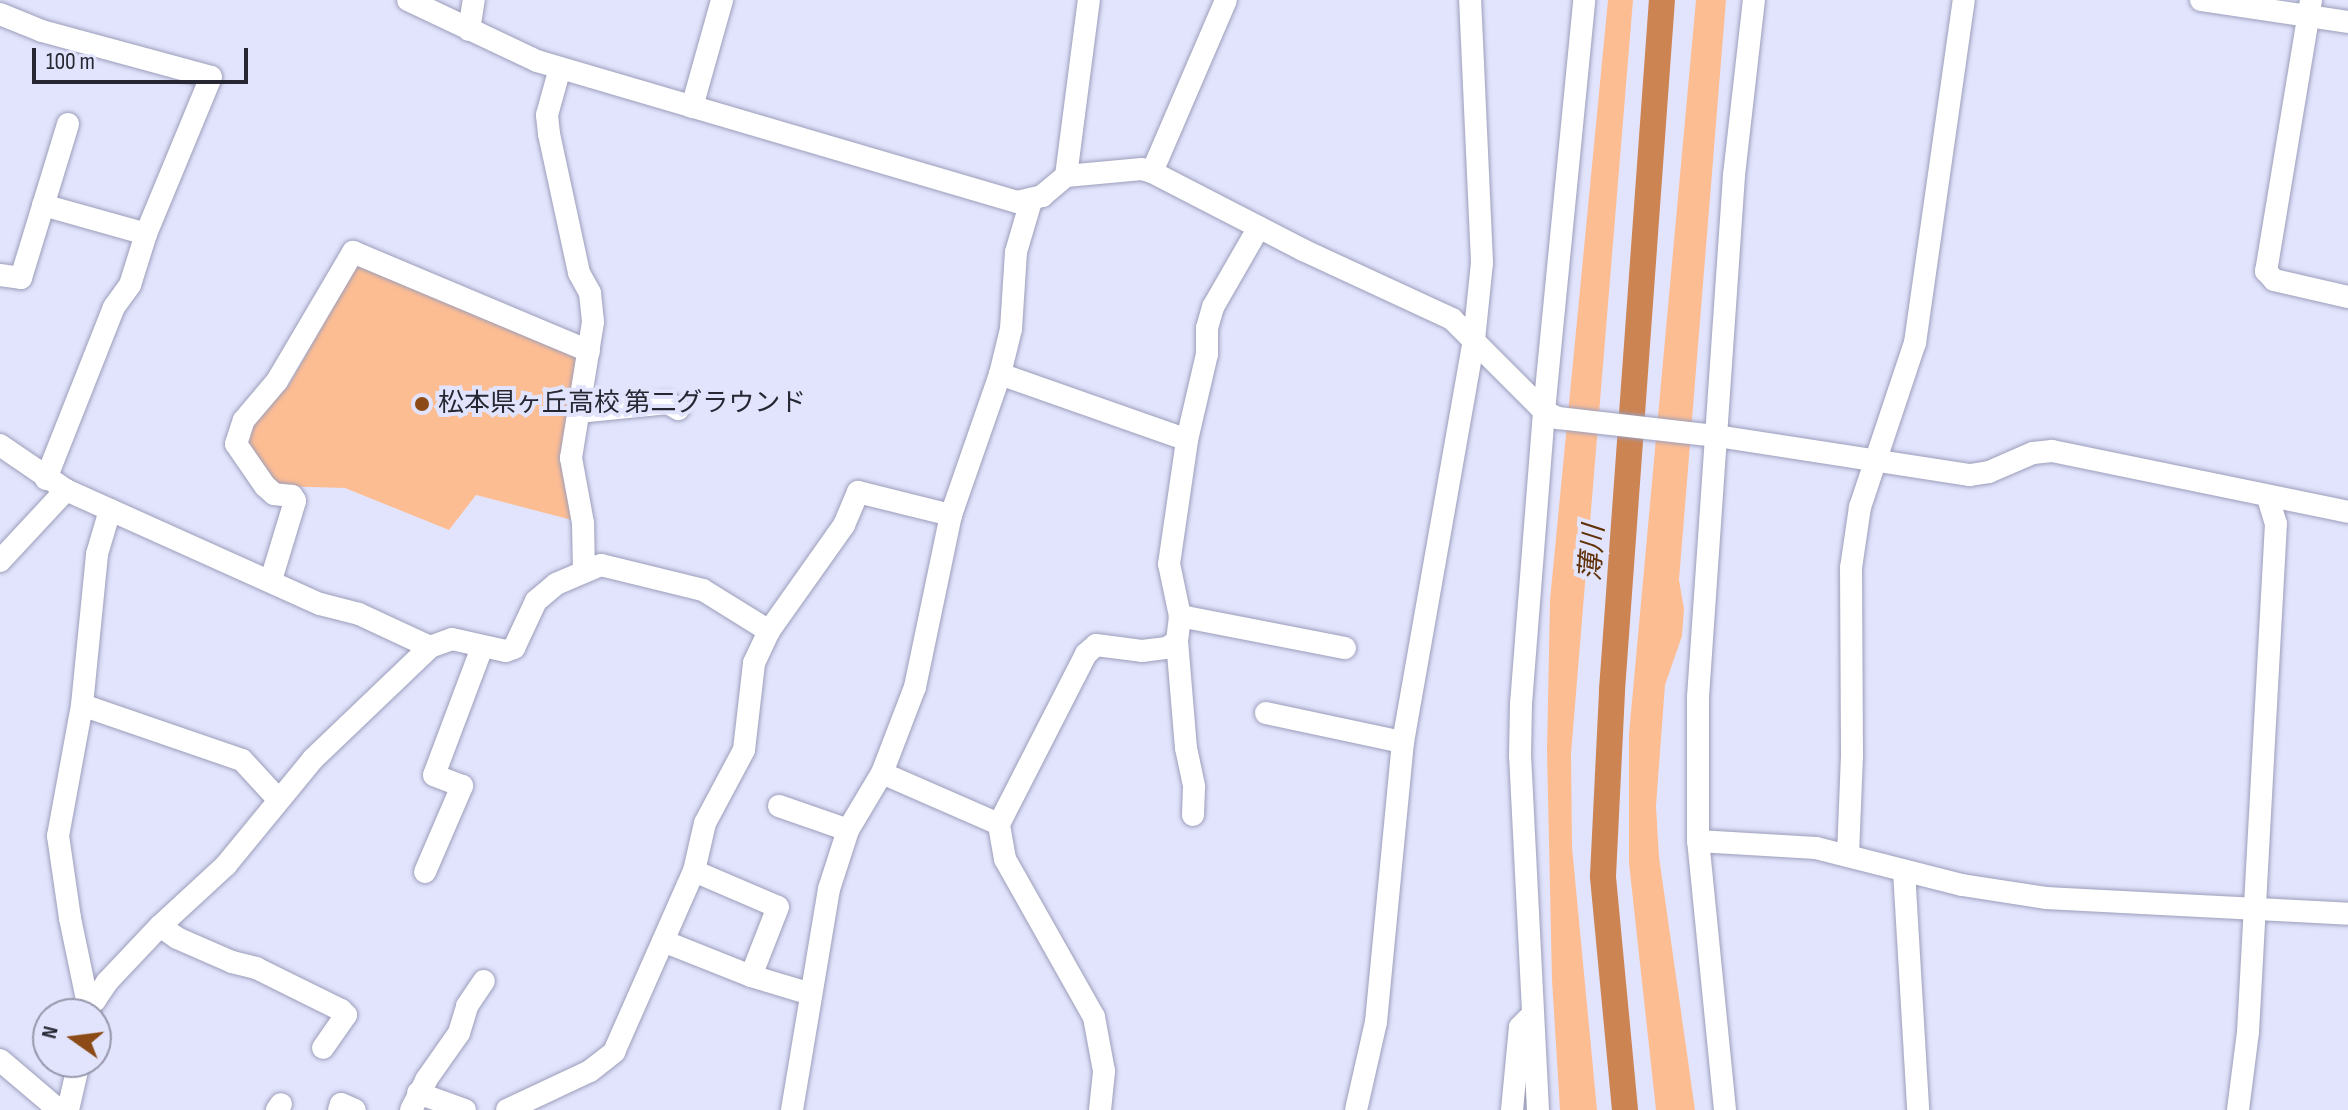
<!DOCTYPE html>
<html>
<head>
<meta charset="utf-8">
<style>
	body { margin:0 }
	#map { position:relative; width:2348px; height:1110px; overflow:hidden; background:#e2e4fd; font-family:"Sofia Sans Condensed","Noto Sans JP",sans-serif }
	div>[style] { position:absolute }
	.green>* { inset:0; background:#fdbd93 }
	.river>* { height:26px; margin:-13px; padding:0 13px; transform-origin:13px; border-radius:13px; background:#cd8453 }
	.roads { filter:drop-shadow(0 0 2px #9c9eba) drop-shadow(0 0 2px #9c9eba) }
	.minor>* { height:22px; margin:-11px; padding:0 11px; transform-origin:11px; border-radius:11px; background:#fff }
	.dots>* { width:22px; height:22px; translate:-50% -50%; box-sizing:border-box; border:4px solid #e2e4fd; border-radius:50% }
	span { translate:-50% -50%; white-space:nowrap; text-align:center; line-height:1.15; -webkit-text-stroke:8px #e2e4fd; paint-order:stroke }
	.poi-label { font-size:26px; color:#262732 }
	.left { translate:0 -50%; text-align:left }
	.water-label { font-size:28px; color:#61310a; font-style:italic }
	.north { position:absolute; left:32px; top:998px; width:80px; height:80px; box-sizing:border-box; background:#e2e4fd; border:2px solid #9798ac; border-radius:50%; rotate:284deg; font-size:22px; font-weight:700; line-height:32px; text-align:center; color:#262732 }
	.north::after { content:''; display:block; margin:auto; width:28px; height:36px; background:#8b4a16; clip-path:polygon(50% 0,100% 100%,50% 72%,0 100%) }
	.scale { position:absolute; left:32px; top:48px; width:216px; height:36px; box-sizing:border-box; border:4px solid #262732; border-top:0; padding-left:10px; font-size:24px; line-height:28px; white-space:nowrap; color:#262732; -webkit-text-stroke:6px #e2e4fd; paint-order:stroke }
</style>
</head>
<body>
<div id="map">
	<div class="green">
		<div style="clip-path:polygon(1608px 0,1633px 0,1571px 754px,1572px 847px,1597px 1110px,1560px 1110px,1552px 980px,1547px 751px,1550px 600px)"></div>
		<div style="clip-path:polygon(1696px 0,1726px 0,1679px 580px,1684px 609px,1682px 636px,1665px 685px,1656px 806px,1659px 857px,1695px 1110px,1656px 1110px,1629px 863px,1629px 734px)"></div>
		<div style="clip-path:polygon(361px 264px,580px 352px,576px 521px,476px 495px,449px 530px,345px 488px,276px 486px,248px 445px,254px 423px,289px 385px,356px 267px)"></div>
	</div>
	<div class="river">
		<div style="left:1625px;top:1110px;width:235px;rotate:-95.4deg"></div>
		<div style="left:1603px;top:876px;width:186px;rotate:-87.2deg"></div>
		<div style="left:1612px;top:690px;width:692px;rotate:-85.86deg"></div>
	</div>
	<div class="roads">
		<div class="minor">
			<div style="left:408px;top:0;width:143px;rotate:25.3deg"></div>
			<div style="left:537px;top:61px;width:500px;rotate:16.37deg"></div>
			<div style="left:1017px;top:202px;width:26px;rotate:-13deg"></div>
			<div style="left:1042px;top:196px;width:31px;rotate:-40deg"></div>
			<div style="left:1066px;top:176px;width:76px;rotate:-5.3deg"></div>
			<div style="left:1142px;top:169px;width:10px;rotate:17deg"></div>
			<div style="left:1152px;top:172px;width:170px;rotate:27.3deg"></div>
			<div style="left:1303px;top:250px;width:164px;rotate:24.8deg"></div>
			<div style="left:1452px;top:319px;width:130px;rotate:45deg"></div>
			<div style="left:1544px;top:411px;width:16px;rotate:27deg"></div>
			<div style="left:1558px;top:418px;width:160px;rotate:6.5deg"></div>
			<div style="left:1717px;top:436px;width:256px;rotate:8.8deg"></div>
			<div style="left:1970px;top:475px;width:19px;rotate:-9deg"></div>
			<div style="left:1989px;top:472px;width:48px;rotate:-23.4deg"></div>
			<div style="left:2033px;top:453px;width:19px;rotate:-6deg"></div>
			<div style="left:2052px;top:451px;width:302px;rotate:11.6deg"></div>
			<div style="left:2201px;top:0;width:149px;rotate:8.5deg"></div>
			<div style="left:2311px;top:0;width:275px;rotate:99.4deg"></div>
			<div style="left:2266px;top:271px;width:12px;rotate:48deg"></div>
			<div style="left:2274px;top:280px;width:76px;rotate:12.9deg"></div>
			<div style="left:0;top:14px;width:45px;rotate:22deg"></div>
			<div style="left:42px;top:31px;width:175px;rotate:15.2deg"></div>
			<div style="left:211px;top:77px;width:170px;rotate:112.5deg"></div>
			<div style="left:146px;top:234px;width:53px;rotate:107.4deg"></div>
			<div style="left:130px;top:285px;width:27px;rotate:126deg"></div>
			<div style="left:114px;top:307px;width:185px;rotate:111.6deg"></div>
			<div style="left:469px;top:30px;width:30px;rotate:-81deg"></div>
			<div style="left:560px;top:68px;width:49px;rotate:105.5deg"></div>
			<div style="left:547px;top:115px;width:19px;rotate:84deg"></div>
			<div style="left:549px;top:134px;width:142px;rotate:77.8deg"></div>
			<div style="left:579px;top:273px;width:23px;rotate:61deg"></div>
			<div style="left:590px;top:293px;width:29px;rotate:84deg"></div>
			<div style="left:593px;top:322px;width:138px;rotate:99.2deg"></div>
			<div style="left:571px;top:458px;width:66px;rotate:79.5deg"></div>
			<div style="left:583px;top:523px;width:46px;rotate:88.8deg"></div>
			<div style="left:692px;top:107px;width:111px;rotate:-74.3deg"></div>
			<div style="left:1152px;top:172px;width:187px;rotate:-66.7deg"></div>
			<div style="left:1066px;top:176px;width:177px;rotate:-82.6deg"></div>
			<div style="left:43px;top:205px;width:107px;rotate:15.7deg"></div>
			<div style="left:0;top:275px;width:21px;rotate:8deg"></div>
			<div style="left:21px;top:278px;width:161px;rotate:-73deg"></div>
			<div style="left:1000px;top:374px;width:198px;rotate:19.4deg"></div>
			<div style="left:578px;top:412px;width:90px;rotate:-5.7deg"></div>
			<div style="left:668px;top:403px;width:12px;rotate:31deg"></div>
			<div style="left:0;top:445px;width:80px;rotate:34.3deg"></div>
			<div style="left:66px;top:490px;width:278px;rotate:24.2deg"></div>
			<div style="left:320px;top:604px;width:40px;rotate:14.4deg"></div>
			<div style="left:359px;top:614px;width:78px;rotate:24.9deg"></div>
			<div style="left:0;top:561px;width:97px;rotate:-47.1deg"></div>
			<div style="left:271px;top:580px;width:83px;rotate:-73.1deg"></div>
			<div style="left:295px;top:501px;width:6px;rotate:-121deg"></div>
			<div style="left:292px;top:496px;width:18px;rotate:-174deg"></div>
			<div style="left:274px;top:494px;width:12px;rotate:-138deg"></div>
			<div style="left:265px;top:486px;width:51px;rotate:-124.6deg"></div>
			<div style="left:236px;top:444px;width:25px;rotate:-72deg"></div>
			<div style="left:244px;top:420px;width:51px;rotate:-49.8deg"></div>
			<div style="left:277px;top:381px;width:150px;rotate:-59.5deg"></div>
			<div style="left:353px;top:252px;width:256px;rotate:22.8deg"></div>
			<div style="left:1180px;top:616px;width:168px;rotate:11deg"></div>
			<div style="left:1177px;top:641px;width:107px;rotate:85.2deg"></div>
			<div style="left:1186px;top:748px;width:40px;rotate:78deg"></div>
			<div style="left:1194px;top:787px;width:28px;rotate:92deg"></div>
			<div style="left:82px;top:705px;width:169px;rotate:19deg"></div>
			<div style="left:242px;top:760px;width:53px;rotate:47.3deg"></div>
			<div style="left:1266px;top:713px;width:140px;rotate:12deg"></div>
			<div style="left:882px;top:773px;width:128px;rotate:23.6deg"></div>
			<div style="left:779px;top:806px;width:73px;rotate:19.2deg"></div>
			<div style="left:1698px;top:841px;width:118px;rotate:3.4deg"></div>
			<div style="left:1816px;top:848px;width:151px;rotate:14.2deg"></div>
			<div style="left:1962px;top:885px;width:86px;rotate:8.7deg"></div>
			<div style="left:2047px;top:898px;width:301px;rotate:3deg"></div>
			<div style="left:1848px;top:855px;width:98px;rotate:-87.7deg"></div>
			<div style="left:1852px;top:757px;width:189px;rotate:-90.3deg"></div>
			<div style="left:1851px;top:568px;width:62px;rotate:-81.6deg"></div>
			<div style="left:1860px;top:507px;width:173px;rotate:-71.5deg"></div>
			<div style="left:1915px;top:343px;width:346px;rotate:-81.9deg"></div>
			<div style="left:694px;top:871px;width:91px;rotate:23.2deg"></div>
			<div style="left:778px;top:907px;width:74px;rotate:111.4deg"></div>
			<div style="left:1904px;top:871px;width:239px;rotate:86.6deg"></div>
			<div style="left:425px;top:872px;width:94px;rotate:-66.7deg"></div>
			<div style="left:462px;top:786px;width:30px;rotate:-159deg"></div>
			<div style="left:434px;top:775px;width:137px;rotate:-69.4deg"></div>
			<div style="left:160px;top:926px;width:21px;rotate:35deg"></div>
			<div style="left:177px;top:938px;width:60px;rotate:23.6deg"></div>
			<div style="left:232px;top:962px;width:25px;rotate:14deg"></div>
			<div style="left:256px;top:968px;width:95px;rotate:26.3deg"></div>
			<div style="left:341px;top:1010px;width:7px;rotate:45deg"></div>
			<div style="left:346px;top:1015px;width:40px;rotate:124.9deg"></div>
			<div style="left:663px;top:941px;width:95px;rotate:21.7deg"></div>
			<div style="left:751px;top:976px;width:63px;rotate:16.7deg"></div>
			<div style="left:88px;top:1003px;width:8px;rotate:-23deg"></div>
			<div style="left:95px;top:1000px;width:22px;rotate:-56deg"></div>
			<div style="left:107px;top:982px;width:77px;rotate:-46.6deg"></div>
			<div style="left:160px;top:926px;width:90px;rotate:-42.7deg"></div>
			<div style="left:226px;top:865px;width:137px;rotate:-50.6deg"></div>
			<div style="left:313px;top:759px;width:162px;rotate:-43.7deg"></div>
			<div style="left:430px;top:647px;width:23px;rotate:-20deg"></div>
			<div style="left:452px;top:639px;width:55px;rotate:12.5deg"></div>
			<div style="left:506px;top:651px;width:9px;rotate:-21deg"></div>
			<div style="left:514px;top:648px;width:52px;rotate:-64.9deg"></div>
			<div style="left:536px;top:601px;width:26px;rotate:-40deg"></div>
			<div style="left:556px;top:584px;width:49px;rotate:-22.9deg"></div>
			<div style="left:601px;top:565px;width:105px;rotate:13.8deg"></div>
			<div style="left:703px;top:590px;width:78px;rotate:31.8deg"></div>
			<div style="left:90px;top:1014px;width:98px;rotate:-101.8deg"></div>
			<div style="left:70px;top:918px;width:83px;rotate:-98.3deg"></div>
			<div style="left:58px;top:836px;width:133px;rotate:-79.6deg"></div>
			<div style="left:82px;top:705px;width:152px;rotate:-84.3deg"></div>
			<div style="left:97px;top:554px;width:46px;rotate:-73.5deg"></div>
			<div style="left:0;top:1060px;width:77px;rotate:40.3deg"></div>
			<div style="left:418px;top:1093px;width:50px;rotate:19.9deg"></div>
			<div style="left:68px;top:1110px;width:49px;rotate:-77.1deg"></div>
			<div style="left:277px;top:1110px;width:7px;rotate:-56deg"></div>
			<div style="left:339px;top:1110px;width:6px;rotate:-72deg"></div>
			<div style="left:341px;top:1104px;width:15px;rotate:23deg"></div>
			<div style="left:411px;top:1110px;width:34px;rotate:-63deg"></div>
			<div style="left:426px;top:1080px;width:57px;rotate:-54.9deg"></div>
			<div style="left:459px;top:1033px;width:28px;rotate:-73deg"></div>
			<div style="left:467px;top:1006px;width:30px;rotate:-56deg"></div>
			<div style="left:507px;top:1110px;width:92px;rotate:-25.2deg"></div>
			<div style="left:590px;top:1071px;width:31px;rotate:-38deg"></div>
			<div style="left:614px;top:1052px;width:198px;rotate:-66.2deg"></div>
			<div style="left:694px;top:871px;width:49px;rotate:-77.1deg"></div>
			<div style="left:705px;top:823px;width:83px;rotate:-61.9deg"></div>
			<div style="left:744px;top:750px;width:88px;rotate:-83.4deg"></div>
			<div style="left:754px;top:663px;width:35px;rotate:-65deg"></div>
			<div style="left:769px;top:631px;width:130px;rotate:-54.7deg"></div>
			<div style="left:844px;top:525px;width:36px;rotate:-67deg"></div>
			<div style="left:858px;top:492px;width:96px;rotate:13.9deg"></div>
			<div style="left:792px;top:1110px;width:224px;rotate:-80.5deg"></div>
			<div style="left:829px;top:889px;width:62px;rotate:-72.1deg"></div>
			<div style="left:848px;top:830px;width:66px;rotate:-59.2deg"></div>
			<div style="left:882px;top:773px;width:92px;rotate:-69deg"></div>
			<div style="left:915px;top:687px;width:176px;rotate:-78.2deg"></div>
			<div style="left:951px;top:515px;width:149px;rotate:-70.8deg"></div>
			<div style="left:1000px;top:374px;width:46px;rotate:-76.3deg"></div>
			<div style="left:1011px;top:329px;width:77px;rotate:-86.3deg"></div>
			<div style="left:1016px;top:252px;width:53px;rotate:-73.6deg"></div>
			<div style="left:1100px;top:1110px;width:39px;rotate:-84deg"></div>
			<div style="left:1104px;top:1071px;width:55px;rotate:-100.5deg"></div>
			<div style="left:1094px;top:1017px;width:181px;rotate:-119.4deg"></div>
			<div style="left:1005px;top:859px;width:36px;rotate:-100deg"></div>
			<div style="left:999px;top:824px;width:191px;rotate:-62.9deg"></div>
			<div style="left:1086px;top:654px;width:13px;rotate:-42deg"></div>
			<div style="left:1096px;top:645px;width:46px;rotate:7.4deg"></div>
			<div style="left:1142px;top:651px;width:25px;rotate:-7deg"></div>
			<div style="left:1167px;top:648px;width:12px;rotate:-35deg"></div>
			<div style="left:1177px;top:641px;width:25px;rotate:-83deg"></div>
			<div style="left:1180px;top:616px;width:53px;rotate:-101.9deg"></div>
			<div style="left:1169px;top:564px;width:125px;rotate:-81.7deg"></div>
			<div style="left:1187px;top:440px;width:88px;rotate:-76.9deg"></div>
			<div style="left:1207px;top:354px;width:26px;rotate:-90deg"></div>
			<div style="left:1207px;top:328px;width:22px;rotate:-74deg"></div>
			<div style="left:1213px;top:307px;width:92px;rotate:-60.1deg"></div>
			<div style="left:1356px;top:1110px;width:90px;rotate:-77.2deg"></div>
			<div style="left:1376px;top:1022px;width:281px;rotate:-84.5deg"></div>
			<div style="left:1403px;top:742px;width:408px;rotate:-80deg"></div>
			<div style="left:1474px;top:340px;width:78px;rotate:-84.1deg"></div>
			<div style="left:1482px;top:262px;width:262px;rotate:-92.6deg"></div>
			<div style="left:1512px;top:1110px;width:83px;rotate:-84.5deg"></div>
			<div style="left:1520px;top:1027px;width:11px;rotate:-45deg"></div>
			<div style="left:1538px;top:1110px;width:354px;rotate:-92.9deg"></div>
			<div style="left:1520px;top:756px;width:52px;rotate:-88.9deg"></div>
			<div style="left:1521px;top:704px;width:294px;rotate:-85.5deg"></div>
			<div style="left:1544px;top:411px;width:413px;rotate:-84.4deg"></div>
			<div style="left:1725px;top:1110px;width:270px;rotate:-95.7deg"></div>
			<div style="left:1698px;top:841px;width:144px;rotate:-90deg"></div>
			<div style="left:1698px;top:697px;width:523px;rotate:-86.05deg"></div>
			<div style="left:1734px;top:175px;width:176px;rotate:-83.5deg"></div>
			<div style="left:2238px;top:1110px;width:79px;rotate:-82.7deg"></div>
			<div style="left:2248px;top:1032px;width:509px;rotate:-86.85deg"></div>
			<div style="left:2276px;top:524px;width:28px;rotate:-107deg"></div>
		</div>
	</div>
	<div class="dots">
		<div style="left:422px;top:404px;background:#8b4a16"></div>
	</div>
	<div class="poi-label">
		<span class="left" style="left:438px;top:404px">松本県ヶ丘高校 第二グラウンド</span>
	</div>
	<div class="water-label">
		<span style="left:1593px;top:553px;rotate:-86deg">薄川</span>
	</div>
	<div class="north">N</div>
	<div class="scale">100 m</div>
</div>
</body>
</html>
